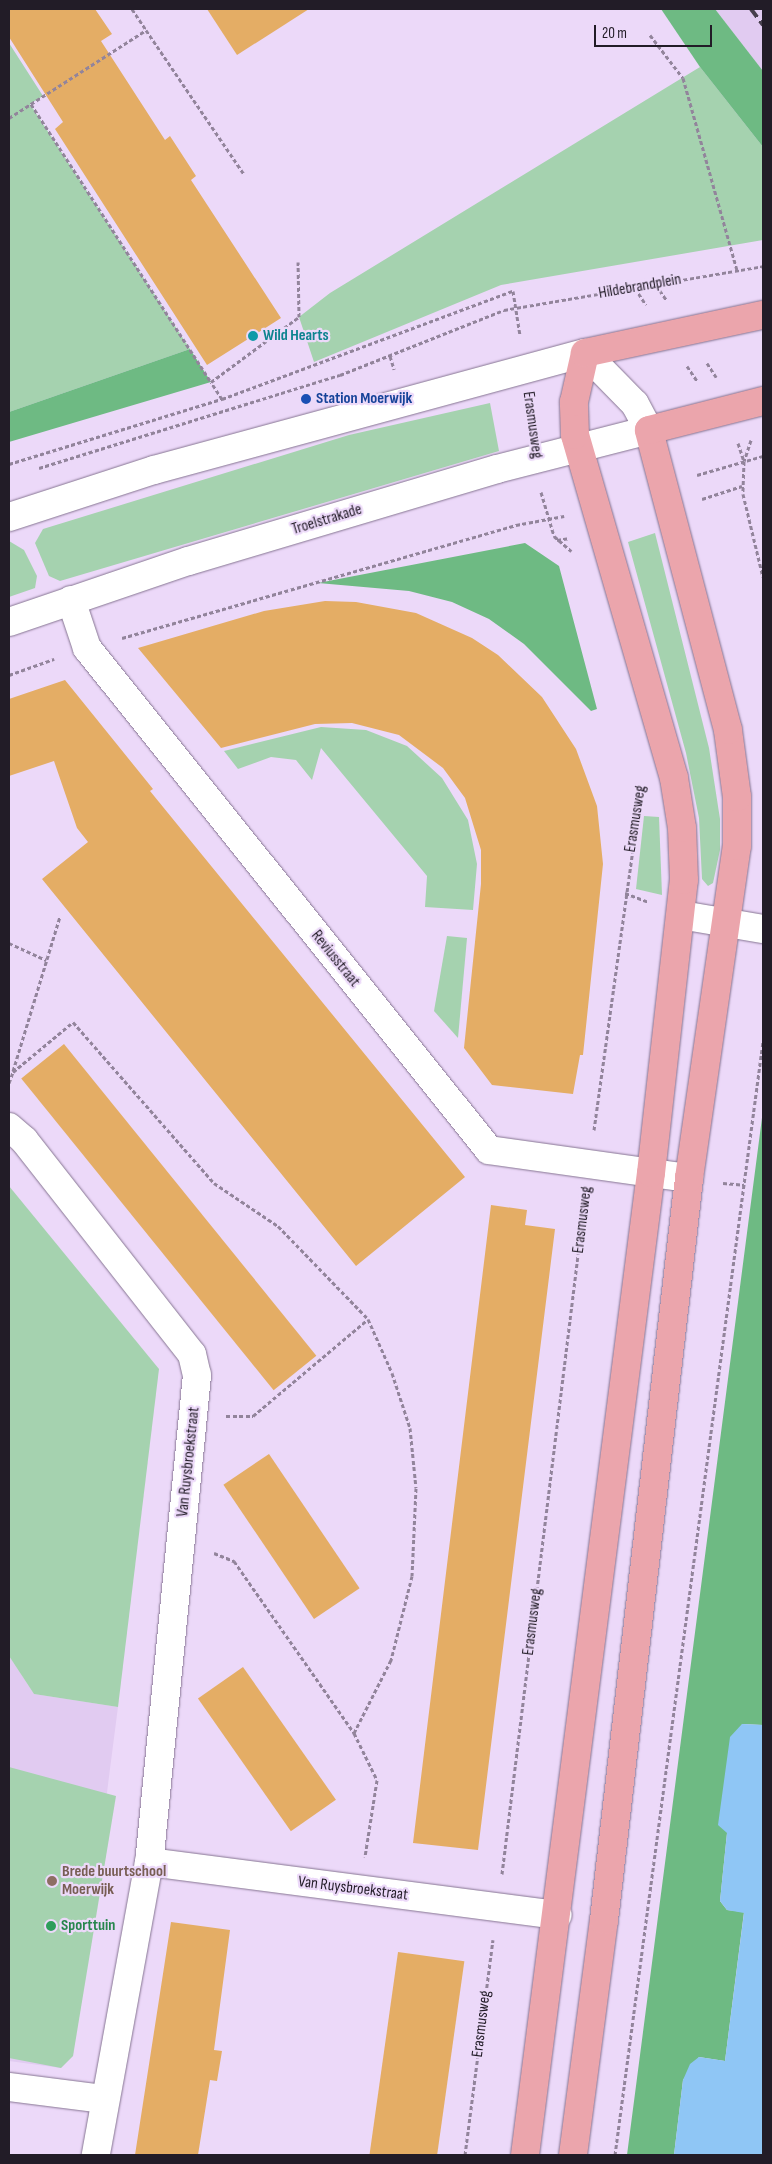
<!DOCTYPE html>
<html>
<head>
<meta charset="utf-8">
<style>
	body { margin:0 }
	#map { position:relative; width:772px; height:2164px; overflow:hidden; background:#ecd9f9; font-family:"Sofia Sans Condensed",sans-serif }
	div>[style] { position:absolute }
	.built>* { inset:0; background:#e1cbf1 }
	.green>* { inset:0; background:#a5d2af }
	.forest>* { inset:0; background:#6eba83 }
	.water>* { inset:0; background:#8fc6f5 }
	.building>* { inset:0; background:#e4ad65; transform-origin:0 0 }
	.path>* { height:3px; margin-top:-1.5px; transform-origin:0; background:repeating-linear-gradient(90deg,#92849b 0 4px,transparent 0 6.5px) }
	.roads { filter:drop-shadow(0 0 1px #867592) drop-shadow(0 0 1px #867592) }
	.minor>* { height:28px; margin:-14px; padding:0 14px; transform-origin:14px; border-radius:14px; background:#fff }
	.major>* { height:28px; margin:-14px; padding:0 14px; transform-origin:14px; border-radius:14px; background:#eba5ac }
	.rail>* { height:4px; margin-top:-2px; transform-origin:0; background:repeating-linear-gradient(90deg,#473f4d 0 10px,transparent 0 15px) }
	.dots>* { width:14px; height:14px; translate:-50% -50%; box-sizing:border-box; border:2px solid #ecd9f9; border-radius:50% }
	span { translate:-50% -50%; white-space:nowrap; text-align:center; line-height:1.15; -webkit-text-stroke:4.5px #ecd9f9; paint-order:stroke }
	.street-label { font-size:16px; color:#221c27 }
	.culture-label { font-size:16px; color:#0d838f; font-weight:700 }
	.left { translate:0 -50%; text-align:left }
	.transit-label { font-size:16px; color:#164399; font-weight:700 }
	.education-label { font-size:16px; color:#785e54; font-weight:700 }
	.leisure-label { font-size:16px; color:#27864d; font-weight:700 }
	.frame { position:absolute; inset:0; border:10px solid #221c27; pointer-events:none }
	.scale { position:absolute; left:594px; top:25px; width:118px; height:22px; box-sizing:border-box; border:2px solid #221c27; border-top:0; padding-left:6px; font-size:15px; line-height:18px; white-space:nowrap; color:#221c27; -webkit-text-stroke:4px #ecd9f9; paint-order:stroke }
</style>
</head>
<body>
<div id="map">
	<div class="built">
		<div style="clip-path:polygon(715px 9px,763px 9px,763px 71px)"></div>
		<div style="clip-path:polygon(9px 1656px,34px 1694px,118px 1707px,73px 2056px,61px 2068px,9px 2061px)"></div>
	</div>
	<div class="green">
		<div style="clip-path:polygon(9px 43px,43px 96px,30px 104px,190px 349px,9px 412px)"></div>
		<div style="clip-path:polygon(700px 67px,763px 147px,763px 240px,501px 285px,314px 362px,299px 317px,330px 293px)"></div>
		<div style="clip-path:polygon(490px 403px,499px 451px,60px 581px,49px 576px,35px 543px,43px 529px,349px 435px)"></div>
		<div style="clip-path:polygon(655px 533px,709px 748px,720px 819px,720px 850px,713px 883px,708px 886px,702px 879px,699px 818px,686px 753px,628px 542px)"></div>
		<div style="clip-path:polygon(9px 541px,24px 550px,37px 576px,35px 588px,9px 597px)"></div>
		<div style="clip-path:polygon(321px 727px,366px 730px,407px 746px,442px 778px,468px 820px,477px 864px,473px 910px,425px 907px,427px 876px,321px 748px,312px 780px,296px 760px,271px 757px,238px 769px,224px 751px)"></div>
		<div style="clip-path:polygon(644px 816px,659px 817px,662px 895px,636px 889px)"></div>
		<div style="clip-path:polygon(447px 936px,467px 938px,458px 1038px,434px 1011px)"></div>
		<div style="clip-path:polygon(9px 1186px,159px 1369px,118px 1707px,34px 1694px,9px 1656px)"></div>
		<div style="clip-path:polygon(9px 1767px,116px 1796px,73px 2056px,61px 2068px,9px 2058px)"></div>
	</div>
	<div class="forest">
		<div style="clip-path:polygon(661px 9px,715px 9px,763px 71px,763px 147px,700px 67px)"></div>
		<div style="clip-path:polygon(190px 349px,211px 382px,9px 442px,9px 412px)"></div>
		<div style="clip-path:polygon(525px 543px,559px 566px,597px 709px,591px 711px,524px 644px,489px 619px,452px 602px,409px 591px,318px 583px)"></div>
		<div style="clip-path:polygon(763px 1110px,763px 1725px,742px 1724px,727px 1833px,720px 1901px,727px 1910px,744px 1912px,725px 2061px,699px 2057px,683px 2080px,674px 2155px,627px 2155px)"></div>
	</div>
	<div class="water">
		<div style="clip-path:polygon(742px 1724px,763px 1725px,763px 2155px,674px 2155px,683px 2080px,690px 2064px,699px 2057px,725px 2061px,744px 1913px,727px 1910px,720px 1901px,727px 1833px,718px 1825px,730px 1737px)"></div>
	</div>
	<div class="building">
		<div style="clip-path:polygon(9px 9px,95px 9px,112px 34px,101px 41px,165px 140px,170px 136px,196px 176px,191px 180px,281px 318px,207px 365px,55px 129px,63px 122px,9px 37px)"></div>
		<div style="clip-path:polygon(207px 9px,309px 9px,237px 55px)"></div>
		<div style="clip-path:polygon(325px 601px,356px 602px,416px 613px,472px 638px,498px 655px,542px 697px,576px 749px,597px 806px,603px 864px,583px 1055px,580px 1055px,573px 1094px,492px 1085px,464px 1048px,481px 884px,481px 850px,465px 798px,443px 768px,399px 735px,352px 723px,315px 724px,221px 748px,138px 648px,264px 611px)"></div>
		<div style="clip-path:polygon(65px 680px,153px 789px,150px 791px,465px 1177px,356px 1266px,42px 879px,88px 842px,77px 828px,54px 761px,9px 776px,9px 699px)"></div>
		<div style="left:64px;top:1044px;width:401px;height:55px;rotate:51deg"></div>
		<div style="clip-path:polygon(491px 1205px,527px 1210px,525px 1225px,555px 1229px,478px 1850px,413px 1843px)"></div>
		<div style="left:269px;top:1454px;width:162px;height:55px;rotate:56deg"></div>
		<div style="left:243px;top:1667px;width:162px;height:55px;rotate:55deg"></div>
		<div style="clip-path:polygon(171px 1922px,230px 1930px,214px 2050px,222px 2051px,217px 2081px,210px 2080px,198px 2155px,135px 2155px)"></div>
		<div style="left:398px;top:1952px;width:67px;height:205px;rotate:8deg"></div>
	</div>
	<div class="path">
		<div style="left:132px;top:9px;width:25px;rotate:56deg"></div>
		<div style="left:650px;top:35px;width:54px;rotate:52.5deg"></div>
		<div style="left:683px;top:78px;width:199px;rotate:74.3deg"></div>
		<div style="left:31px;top:104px;width:331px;rotate:57.1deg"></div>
		<div style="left:9px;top:118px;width:163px;rotate:-32.7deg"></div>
		<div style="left:146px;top:30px;width:174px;rotate:55.8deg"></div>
		<div style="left:656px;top:285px;width:19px;rotate:55deg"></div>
		<div style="left:635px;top:288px;width:20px;rotate:57deg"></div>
		<div style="left:390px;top:356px;width:14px;rotate:73deg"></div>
		<div style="left:707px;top:363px;width:17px;rotate:57deg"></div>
		<div style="left:687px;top:366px;width:18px;rotate:56deg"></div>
		<div style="left:222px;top:399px;width:20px;rotate:-123deg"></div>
		<div style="left:211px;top:382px;width:109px;rotate:-36.5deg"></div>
		<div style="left:299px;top:317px;width:55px;rotate:-91deg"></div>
		<div style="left:529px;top:403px;width:21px;rotate:82deg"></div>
		<div style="left:751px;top:440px;width:22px;rotate:108deg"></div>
		<div style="left:744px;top:461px;width:33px;rotate:92deg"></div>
		<div style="left:743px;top:494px;width:85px;rotate:76.5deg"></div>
		<div style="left:738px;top:443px;width:19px;rotate:72deg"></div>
		<div style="left:9px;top:464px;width:223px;rotate:-17deg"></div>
		<div style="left:222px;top:399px;width:310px;rotate:-20.4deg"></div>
		<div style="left:513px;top:291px;width:45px;rotate:81deg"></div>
		<div style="left:39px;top:468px;width:315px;rotate:-17.2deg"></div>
		<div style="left:340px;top:375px;width:176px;rotate:-21.6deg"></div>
		<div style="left:504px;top:310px;width:263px;rotate:-9.6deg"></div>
		<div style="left:697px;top:475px;width:69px;rotate:-16.1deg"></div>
		<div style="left:541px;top:492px;width:46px;rotate:73.5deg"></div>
		<div style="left:554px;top:536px;width:23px;rotate:41deg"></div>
		<div style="left:702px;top:499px;width:42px;rotate:-18deg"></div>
		<div style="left:557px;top:540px;width:13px;rotate:-9deg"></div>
		<div style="left:122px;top:638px;width:410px;rotate:-16deg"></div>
		<div style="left:516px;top:525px;width:49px;rotate:-10.6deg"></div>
		<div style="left:9px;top:675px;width:48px;rotate:-19.6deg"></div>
		<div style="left:625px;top:893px;width:25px;rotate:21deg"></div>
		<div style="left:9px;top:943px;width:41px;rotate:24.7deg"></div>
		<div style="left:13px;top:1071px;width:162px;rotate:-73.1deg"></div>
		<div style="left:9px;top:1083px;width:12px;rotate:-70deg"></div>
		<div style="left:13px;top:1072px;width:78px;rotate:-39.8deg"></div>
		<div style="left:73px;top:1022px;width:214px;rotate:48.8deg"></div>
		<div style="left:214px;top:1183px;width:77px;rotate:33.9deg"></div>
		<div style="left:278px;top:1226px;width:129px;rotate:45.9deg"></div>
		<div style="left:368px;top:1319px;width:59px;rotate:66deg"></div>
		<div style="left:392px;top:1373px;width:58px;rotate:71.9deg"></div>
		<div style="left:410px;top:1428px;width:60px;rotate:84.3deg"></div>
		<div style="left:416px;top:1488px;width:88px;rotate:92.6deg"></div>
		<div style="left:412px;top:1576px;width:87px;rotate:104deg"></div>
		<div style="left:391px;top:1660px;width:82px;rotate:116.9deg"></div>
		<div style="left:354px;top:1733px;width:52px;rotate:63.9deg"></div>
		<div style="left:377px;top:1780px;width:78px;rotate:98.9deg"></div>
		<div style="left:594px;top:1130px;width:336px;rotate:-82.1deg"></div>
		<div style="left:723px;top:1183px;width:21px;rotate:5deg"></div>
		<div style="left:226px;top:1416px;width:27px"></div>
		<div style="left:253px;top:1416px;width:150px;rotate:-40.1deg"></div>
		<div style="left:214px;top:1553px;width:22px;rotate:22deg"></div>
		<div style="left:234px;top:1561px;width:210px;rotate:55.1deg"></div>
		<div style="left:502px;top:1874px;width:681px;rotate:-83deg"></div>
		<div style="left:465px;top:2155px;width:217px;rotate:-82.6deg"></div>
		<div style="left:615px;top:2155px;width:1123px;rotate:-82.43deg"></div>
	</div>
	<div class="roads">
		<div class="minor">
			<div style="left:9px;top:517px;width:152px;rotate:-18deg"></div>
			<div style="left:154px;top:470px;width:447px;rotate:-15.2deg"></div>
			<div style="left:585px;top:353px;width:71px;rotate:45.6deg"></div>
			<div style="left:635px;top:404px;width:30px;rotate:62deg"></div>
			<div style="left:649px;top:430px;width:157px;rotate:165.6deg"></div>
			<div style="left:497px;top:469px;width:322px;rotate:163.4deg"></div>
			<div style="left:188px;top:561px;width:189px;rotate:161.2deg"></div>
			<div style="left:71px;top:600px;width:51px;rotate:71.6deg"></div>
			<div style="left:87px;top:648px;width:643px;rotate:51.31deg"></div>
			<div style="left:489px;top:1150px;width:202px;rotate:8deg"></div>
			<div style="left:681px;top:915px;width:83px;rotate:9.7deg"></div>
			<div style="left:9px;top:1127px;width:20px;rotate:41deg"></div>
			<div style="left:24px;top:1140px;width:272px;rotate:51.9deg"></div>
			<div style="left:192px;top:1354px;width:22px;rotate:77deg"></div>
			<div style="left:197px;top:1375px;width:489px;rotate:95.6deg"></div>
			<div style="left:149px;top:1862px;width:298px;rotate:100.3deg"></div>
			<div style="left:149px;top:1862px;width:412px;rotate:7.4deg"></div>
			<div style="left:9px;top:2087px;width:96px;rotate:7.2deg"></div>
		</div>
		<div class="major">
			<div style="left:525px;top:2155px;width:990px;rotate:-82.69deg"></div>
			<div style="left:651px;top:1173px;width:295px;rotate:-83.6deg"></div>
			<div style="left:684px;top:880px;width:52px;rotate:-92.2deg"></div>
			<div style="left:682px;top:828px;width:51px;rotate:-99.1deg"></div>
			<div style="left:674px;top:778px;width:357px;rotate:-106.1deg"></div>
			<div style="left:575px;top:435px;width:33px;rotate:-92deg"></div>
			<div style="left:574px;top:402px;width:50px;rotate:-77.3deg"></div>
			<div style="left:585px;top:353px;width:182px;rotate:-12.1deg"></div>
			<div style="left:573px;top:2155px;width:237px;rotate:-82.5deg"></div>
			<div style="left:604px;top:1920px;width:747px;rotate:-83.46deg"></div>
			<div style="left:689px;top:1178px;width:335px;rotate:-81.8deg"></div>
			<div style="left:737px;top:846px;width:49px;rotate:-90deg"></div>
			<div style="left:737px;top:797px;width:68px;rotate:-97.7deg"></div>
			<div style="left:728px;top:730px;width:310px;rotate:-104.8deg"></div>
			<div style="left:649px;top:430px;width:118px;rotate:-14.3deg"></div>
		</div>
	</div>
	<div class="rail">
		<div style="left:751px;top:9px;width:20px;rotate:53deg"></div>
	</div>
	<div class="dots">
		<div style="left:253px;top:336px;background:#0f9aa8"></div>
		<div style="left:306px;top:399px;background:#1a4fb4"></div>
		<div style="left:52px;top:1881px;background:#8d6e63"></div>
		<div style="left:51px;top:1926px;background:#2e9e5b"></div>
	</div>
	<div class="street-label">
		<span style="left:640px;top:287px;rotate:-10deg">Hildebrandplein</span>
		<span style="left:532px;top:425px;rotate:82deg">Erasmusweg</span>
		<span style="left:327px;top:520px;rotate:-17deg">Troelstrakade</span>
		<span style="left:636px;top:819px;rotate:-81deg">Erasmusweg</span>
		<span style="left:335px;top:959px;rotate:51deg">Reviusstraat</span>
		<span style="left:583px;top:1220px;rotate:-83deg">Erasmusweg</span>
		<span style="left:189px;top:1462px;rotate:-84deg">Van Ruysbroekstraat</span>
		<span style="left:533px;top:1622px;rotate:-83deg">Erasmusweg</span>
		<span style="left:353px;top:1889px;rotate:7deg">Van Ruysbroekstraat</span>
		<span style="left:482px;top:2024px;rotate:-83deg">Erasmusweg</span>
	</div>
	<div class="culture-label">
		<span class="left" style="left:263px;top:336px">Wild Hearts</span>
	</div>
	<div class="transit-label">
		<span class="left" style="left:316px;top:399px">Station Moerwijk</span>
	</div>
	<div class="education-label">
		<span class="left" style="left:62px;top:1881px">Brede buurtschool<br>Moerwijk</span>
	</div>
	<div class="leisure-label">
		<span class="left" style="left:61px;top:1926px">Sporttuin</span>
	</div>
	<div class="frame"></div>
	<div class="scale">20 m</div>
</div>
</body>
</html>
